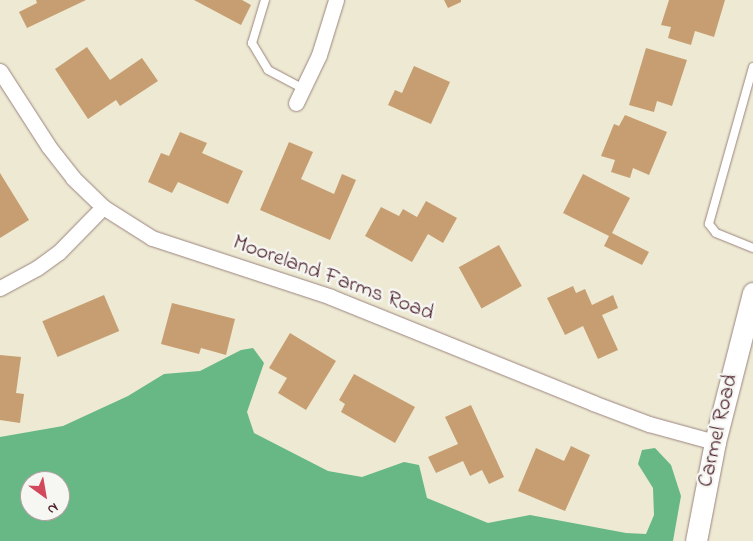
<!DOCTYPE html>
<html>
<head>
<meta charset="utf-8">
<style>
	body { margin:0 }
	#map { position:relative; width:753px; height:541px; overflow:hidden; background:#ede9d3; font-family:"Indie Flower",sans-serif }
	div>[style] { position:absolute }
	.forest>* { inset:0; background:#67b884 }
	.building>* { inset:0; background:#c79e71; transform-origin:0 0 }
	.roads { filter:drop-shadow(0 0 1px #9c847f) drop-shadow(0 0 1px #9c847f) }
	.lane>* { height:8px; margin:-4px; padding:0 4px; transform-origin:4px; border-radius:4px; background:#fff }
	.street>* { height:15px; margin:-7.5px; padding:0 7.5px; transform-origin:7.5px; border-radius:7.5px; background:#fff }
	.secondary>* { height:21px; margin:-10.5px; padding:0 10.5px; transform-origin:10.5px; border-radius:10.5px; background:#fff }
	span { translate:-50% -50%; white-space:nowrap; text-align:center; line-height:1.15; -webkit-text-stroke:5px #f6f6f2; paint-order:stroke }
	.street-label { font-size:22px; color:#4a1f2b }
	.north { position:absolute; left:20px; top:471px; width:50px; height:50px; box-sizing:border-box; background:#f6f6f2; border:1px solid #b1a0a2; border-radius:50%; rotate:148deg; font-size:14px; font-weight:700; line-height:20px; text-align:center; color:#4a1f2b }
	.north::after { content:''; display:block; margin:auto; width:18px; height:22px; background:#d1495b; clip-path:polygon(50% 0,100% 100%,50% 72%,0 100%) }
</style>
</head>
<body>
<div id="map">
	<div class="forest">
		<div style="clip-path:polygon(evenodd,253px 348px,264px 363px,247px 412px,254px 433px,328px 471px,362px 477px,404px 462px,419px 465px,427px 498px,488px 523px,530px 515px,626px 533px,646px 534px,654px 515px,653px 488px,638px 464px,642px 450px,655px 448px,671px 465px,681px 496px,673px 541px,0 541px,0 437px,63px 426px,128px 396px,164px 374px,200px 371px,241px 350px,253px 348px,30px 481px,60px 481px,60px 511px,30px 511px,30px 481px)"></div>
	</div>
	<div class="building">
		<div style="clip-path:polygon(36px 0,86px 0,27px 28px,19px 12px,37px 3px)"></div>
		<div style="clip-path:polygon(194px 0,242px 0,251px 5px,241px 25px)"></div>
		<div style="clip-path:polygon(444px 0,461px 0,461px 2px,448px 8px)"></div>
		<div style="clip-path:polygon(669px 0,725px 0,714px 37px,695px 31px,691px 45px,668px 38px,671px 27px,661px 25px)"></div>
		<div style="clip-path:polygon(87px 47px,110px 80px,142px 58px,158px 81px,120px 106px,116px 100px,88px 119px,55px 69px)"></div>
		<div style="clip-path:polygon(646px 48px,687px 60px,672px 106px,657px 101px,654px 112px,629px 105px)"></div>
		<div style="clip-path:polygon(414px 66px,450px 82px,431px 124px,388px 105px,395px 90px,402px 93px)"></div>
		<div style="clip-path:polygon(625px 115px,667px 132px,649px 175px,633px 168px,630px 178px,611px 172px,615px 160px,601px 156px,614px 124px,619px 126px)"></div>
		<div style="clip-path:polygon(180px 132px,207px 143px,202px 153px,243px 171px,228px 204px,178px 182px,172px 193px,148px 182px,161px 153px,169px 156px)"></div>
		<div style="clip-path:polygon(289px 142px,313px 152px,301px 179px,334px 194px,342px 174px,356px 180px,330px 240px,260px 210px)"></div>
		<div style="clip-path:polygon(0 173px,29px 220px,0 238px)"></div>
		<div style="clip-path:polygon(583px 174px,630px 198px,612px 233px,649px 252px,642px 265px,604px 246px,609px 236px,563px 213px)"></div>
		<div style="clip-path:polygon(426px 201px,457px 218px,443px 243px,428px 234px,412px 262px,365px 236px,381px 207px,399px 216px,403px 209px,417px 217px)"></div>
		<div style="left:499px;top:245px;width:47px;height:46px;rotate:61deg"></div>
		<div style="clip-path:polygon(573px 286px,576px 293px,585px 289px,592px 305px,613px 295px,618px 308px,602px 315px,618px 350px,598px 359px,583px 326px,565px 335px,547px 298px)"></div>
		<div style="left:104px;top:295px;width:39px;height:67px;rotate:67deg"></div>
		<div style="clip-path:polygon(172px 303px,235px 319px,226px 355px,201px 348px,199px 354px,161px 344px)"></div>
		<div style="clip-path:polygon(290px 333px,336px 361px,306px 410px,278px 393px,287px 378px,269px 368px)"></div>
		<div style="clip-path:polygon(0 355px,21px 357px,16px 393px,24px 394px,20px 423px,0 420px)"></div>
		<div style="clip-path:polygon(354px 374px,415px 407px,395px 443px,341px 412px,345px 404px,339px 400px)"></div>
		<div style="clip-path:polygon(471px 405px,504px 477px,489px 484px,482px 470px,470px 476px,463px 461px,436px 473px,428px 457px,458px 444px,445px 417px)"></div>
		<div style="clip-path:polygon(571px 446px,590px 455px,565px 511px,518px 491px,536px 448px,564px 461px)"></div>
	</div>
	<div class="roads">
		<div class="lane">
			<div style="left:265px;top:0;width:45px;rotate:106.8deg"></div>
			<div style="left:252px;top:43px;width:31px;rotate:59deg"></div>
			<div style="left:268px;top:70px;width:40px;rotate:28deg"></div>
			<div style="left:753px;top:67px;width:163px;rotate:105.7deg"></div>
			<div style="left:709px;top:224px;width:11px;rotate:52deg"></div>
			<div style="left:716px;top:233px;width:40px;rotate:22deg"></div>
		</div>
		<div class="street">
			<div style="left:0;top:71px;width:90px;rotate:57.2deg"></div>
			<div style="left:49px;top:147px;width:39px;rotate:52deg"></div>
			<div style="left:73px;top:178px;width:42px;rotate:44deg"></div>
			<div style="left:103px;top:207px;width:58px;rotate:32.3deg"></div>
			<div style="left:152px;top:238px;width:188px;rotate:18.2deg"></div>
			<div style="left:331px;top:297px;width:283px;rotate:22deg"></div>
			<div style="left:593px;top:403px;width:60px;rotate:20.6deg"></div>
			<div style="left:649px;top:424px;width:68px;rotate:15.3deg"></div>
			<div style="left:296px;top:103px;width:53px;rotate:-64.4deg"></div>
			<div style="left:319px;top:55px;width:58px;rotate:-72.8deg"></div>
			<div style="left:0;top:288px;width:42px;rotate:-28.4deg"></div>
			<div style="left:37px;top:268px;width:27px;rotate:-36deg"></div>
			<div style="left:59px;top:252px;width:63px;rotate:-45.6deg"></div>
		</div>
		<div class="secondary">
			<div style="left:696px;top:541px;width:101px;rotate:-79.1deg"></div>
			<div style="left:715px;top:442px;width:154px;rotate:-75.7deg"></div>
		</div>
	</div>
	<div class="street-label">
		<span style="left:333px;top:279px;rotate:20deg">Mooreland Farms Road</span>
		<span style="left:719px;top:431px;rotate:-77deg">Carmel Road</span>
	</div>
	<div class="north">N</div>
</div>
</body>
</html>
